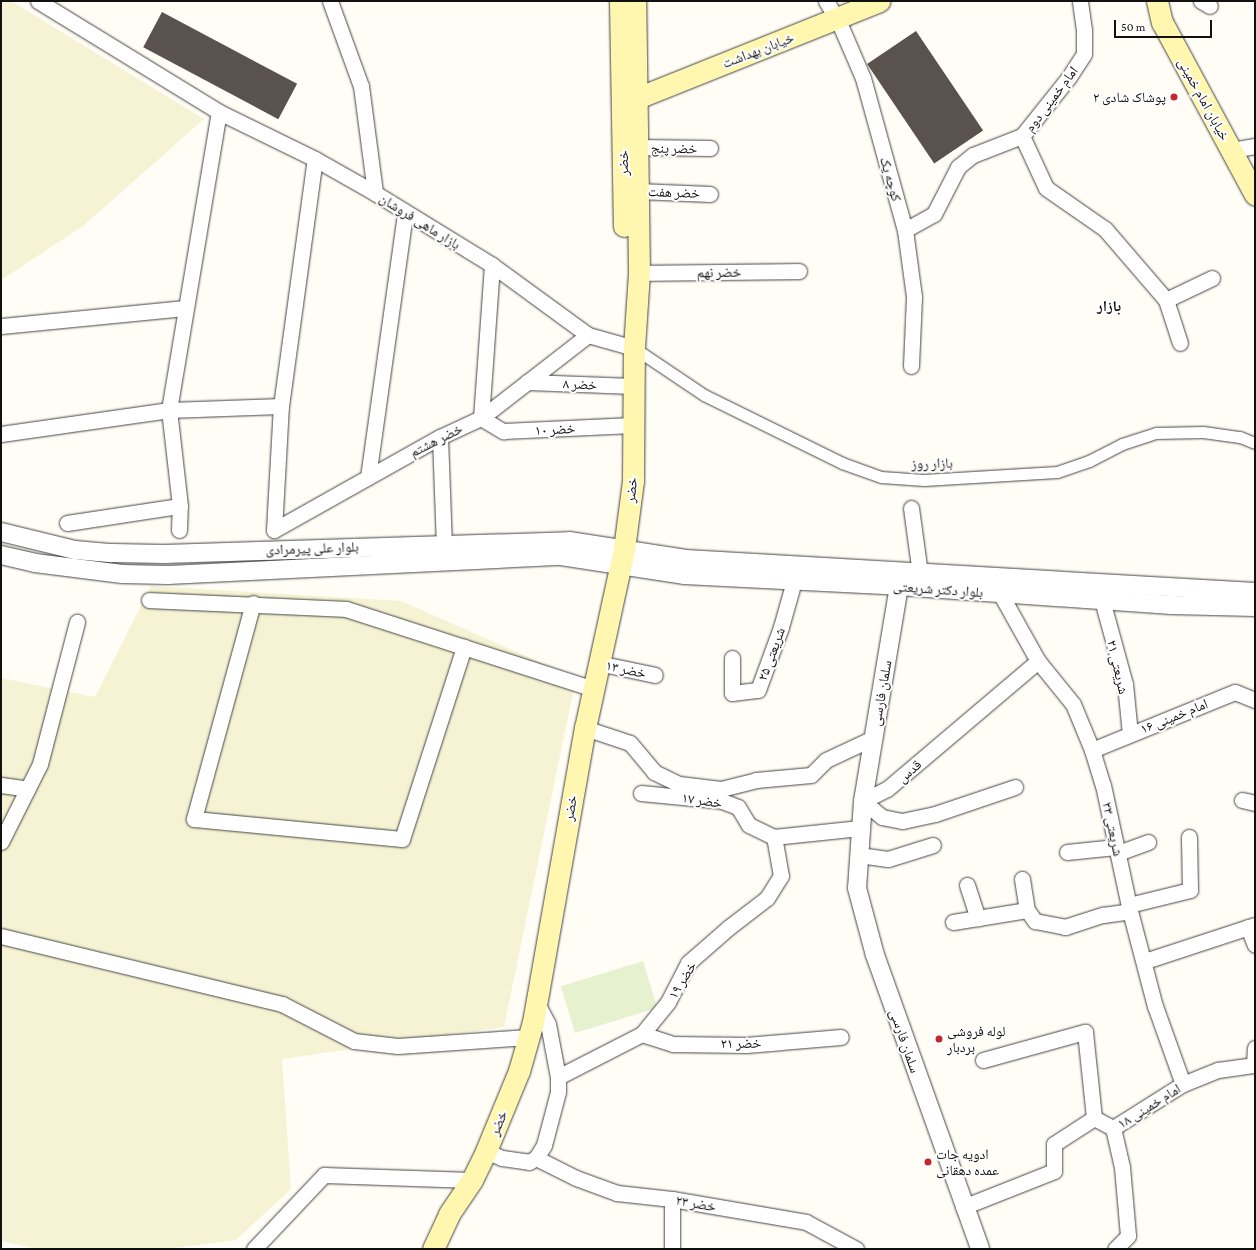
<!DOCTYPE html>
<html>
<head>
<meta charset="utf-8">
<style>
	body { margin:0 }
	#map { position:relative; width:1256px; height:1250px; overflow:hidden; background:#fffdf5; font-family:"Crimson Pro","Noto Naskh Arabic",serif }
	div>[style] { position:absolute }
	.farmland>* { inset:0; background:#f6f3d4 }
	.pitch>* { inset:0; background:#e6f2cf; transform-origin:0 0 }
	.building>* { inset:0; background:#5a524d; transform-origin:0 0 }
	.roads { filter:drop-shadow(0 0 1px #444) drop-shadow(0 0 1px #444) }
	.pedestrian>* { height:11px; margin:-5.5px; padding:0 5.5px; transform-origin:5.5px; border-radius:5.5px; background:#fff }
	.minor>* { height:15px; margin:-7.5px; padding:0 7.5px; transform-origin:7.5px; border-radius:7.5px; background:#fff }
	.tertiary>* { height:18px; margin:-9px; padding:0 9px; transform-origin:9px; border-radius:9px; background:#fff }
	.secondary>* { height:21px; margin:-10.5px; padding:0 10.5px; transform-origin:10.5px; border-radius:10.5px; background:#fff6b0 }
	.dots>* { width:11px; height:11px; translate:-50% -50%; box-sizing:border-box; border:2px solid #fff; border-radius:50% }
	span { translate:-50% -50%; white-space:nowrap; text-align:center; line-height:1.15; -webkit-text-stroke:4px #fff; paint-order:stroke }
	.street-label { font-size:14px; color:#111 }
	.poi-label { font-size:14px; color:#111 }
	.right { translate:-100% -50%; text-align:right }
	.left { translate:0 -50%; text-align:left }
	.neighbourhood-label { font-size:15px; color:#111; font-weight:700 }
	.frame { position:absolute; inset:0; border:2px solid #111; pointer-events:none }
	.scale { position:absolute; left:1114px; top:20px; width:98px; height:18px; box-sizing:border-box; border:2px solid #111; border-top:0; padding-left:5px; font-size:12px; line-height:14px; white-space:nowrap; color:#111; -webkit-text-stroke:3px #fff; paint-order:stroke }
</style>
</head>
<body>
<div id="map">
	<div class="farmland">
		<div style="clip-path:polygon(1px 1px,11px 1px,204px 119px,83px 226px,1px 280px)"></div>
		<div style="clip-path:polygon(151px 586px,401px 601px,576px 678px,504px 1027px,282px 1059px,291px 1189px,236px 1240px,168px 1249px,38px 1249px,1px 1241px,1px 678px,95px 697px)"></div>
	</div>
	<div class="pitch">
		<div style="left:643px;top:961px;width:49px;height:86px;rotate:73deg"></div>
	</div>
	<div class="building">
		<div style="left:162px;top:12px;width:153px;height:40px;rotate:28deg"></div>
		<div style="left:916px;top:31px;width:120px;height:59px;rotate:56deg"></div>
	</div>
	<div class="roads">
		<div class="pedestrian">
			<div style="left:634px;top:348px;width:84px;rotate:33.9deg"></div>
			<div style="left:704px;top:395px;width:154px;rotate:26.2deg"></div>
			<div style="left:842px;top:463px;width:41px;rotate:19.7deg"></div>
			<div style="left:881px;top:477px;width:43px;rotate:4deg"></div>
			<div style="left:924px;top:480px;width:133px;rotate:-3.4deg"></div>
			<div style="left:1057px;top:472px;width:34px;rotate:-19deg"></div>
			<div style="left:1089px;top:461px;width:37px;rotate:-27deg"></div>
			<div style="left:1122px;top:444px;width:36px;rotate:-18deg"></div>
			<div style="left:1156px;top:433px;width:47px;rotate:-1.2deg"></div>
			<div style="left:1203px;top:432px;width:37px;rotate:8deg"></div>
			<div style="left:1240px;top:437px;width:16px;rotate:22deg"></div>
		</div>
		<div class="minor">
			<div style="left:38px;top:1px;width:212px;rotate:31.5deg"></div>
			<div style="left:219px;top:112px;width:107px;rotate:26.1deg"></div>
			<div style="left:315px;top:159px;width:69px;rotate:29.5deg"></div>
			<div style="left:330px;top:1px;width:90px;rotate:70deg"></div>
			<div style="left:361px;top:86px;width:108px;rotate:82.5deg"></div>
			<div style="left:375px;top:193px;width:137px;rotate:31.6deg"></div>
			<div style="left:492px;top:265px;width:119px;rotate:36.1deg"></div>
			<div style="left:588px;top:335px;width:48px;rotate:15.8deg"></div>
			<div style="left:826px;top:1px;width:22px;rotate:58deg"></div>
			<div style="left:838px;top:20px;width:63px;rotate:66.7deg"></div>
			<div style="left:863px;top:78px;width:158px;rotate:74.6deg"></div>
			<div style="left:905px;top:230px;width:68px;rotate:82.3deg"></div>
			<div style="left:914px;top:297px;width:69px;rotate:92.5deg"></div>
			<div style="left:1201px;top:1px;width:10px;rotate:29deg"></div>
			<div style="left:1022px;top:136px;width:57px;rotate:65.2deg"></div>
			<div style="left:1046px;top:188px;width:72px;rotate:34.8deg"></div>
			<div style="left:1105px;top:229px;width:94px;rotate:49.3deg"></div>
			<div style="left:1166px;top:300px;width:45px;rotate:72deg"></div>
			<div style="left:638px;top:147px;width:72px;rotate:0.8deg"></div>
			<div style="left:1232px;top:150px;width:23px;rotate:-10deg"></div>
			<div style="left:638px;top:191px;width:72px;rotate:2.4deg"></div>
			<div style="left:905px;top:230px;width:33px;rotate:-29deg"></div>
			<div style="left:934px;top:214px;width:53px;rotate:-62.9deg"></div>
			<div style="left:958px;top:167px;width:19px;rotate:-39deg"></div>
			<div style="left:973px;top:155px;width:53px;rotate:-21.2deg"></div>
			<div style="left:1022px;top:136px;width:75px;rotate:-51.5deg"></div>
			<div style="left:1069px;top:77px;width:27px;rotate:-57deg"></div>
			<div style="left:1084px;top:54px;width:24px;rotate:-90deg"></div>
			<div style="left:1084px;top:30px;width:29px;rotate:-98deg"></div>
			<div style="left:492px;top:265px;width:153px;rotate:94.1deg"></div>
			<div style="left:481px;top:418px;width:26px;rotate:31deg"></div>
			<div style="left:503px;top:431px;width:130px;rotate:-2.6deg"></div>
			<div style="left:639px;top:273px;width:160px;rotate:-0.7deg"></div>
			<div style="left:1166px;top:300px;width:51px;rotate:-25.6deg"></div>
			<div style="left:1px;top:326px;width:185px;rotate:-5.6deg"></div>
			<div style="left:527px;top:382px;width:106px;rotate:2.2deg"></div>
			<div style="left:1px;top:434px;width:170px;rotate:-8.1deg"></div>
			<div style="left:169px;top:410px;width:112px;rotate:-2deg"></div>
			<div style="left:440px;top:437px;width:107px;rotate:87.9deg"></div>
			<div style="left:368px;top:477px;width:267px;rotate:-82deg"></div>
			<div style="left:911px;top:508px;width:67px;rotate:82.2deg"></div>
			<div style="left:67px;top:523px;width:114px;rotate:-8.6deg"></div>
			<div style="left:179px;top:530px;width:24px;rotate:-88deg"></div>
			<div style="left:180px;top:506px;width:97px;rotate:-96.5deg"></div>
			<div style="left:169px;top:410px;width:302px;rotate:-80.5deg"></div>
			<div style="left:274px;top:530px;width:124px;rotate:-86.8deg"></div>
			<div style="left:281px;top:406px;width:249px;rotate:-82.2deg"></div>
			<div style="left:274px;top:530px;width:190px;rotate:-29.3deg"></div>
			<div style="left:440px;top:437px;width:45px;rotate:-24.9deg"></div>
			<div style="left:481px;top:418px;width:135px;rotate:-37.8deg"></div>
			<div style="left:1000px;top:593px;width:78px;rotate:60.8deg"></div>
			<div style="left:1038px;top:661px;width:55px;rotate:50.9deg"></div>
			<div style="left:1073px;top:704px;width:50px;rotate:67.6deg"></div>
			<div style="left:1092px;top:750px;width:37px;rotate:73deg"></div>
			<div style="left:1103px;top:785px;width:129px;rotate:77.9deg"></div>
			<div style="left:1130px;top:911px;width:98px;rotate:75.3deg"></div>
			<div style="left:1155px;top:1006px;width:83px;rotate:70.3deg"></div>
			<div style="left:149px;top:600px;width:197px;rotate:2.6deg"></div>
			<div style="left:346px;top:609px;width:260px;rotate:17.9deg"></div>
			<div style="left:1102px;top:600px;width:87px;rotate:74.7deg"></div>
			<div style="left:1125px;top:684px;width:50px;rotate:84.3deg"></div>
			<div style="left:253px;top:603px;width:224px;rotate:105.3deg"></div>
			<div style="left:194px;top:819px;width:209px;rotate:5.5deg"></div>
			<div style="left:402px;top:839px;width:202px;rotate:-72.1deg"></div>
			<div style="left:732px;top:658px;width:35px;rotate:90deg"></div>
			<div style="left:732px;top:693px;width:26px;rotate:-7deg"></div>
			<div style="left:758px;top:690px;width:67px;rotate:-69.9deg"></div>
			<div style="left:781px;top:627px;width:48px;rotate:-74.2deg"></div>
			<div style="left:598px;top:663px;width:58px;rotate:11.9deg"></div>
			<div style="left:585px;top:728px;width:47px;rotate:18.4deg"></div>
			<div style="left:630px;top:743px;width:38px;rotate:50deg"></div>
			<div style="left:654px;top:772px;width:28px;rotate:26deg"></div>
			<div style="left:679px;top:784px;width:42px;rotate:6.8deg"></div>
			<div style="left:721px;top:789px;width:36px;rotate:-14deg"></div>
			<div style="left:756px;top:780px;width:55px;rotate:-5.2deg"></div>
			<div style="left:811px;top:775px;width:21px;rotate:-45deg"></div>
			<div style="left:826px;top:760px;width:52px;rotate:-25.1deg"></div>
			<div style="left:1092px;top:750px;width:154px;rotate:-22.1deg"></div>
			<div style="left:1235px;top:692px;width:22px;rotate:22deg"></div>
			<div style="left:1px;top:785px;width:27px;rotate:8deg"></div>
			<div style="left:1015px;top:787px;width:84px;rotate:161.4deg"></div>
			<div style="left:935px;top:814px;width:34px;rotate:168deg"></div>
			<div style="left:902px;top:821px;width:20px;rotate:-169deg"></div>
			<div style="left:882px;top:817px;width:25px;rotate:-140deg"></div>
			<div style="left:863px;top:801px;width:27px;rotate:-27deg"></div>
			<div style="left:887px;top:789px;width:198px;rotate:-40.3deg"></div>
			<div style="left:641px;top:793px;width:81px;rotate:5.6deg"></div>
			<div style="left:722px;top:801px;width:17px;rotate:21deg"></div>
			<div style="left:738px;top:807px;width:21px;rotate:59deg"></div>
			<div style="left:749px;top:825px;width:28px;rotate:26deg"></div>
			<div style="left:1242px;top:800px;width:13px;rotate:13deg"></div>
			<div style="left:774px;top:837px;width:86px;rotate:-6deg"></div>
			<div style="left:1px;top:842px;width:87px;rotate:-63.4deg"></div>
			<div style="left:40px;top:764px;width:147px;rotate:-75.4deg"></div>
			<div style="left:1067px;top:852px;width:49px;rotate:-5.8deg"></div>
			<div style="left:1118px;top:853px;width:32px;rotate:-20deg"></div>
			<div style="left:859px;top:855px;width:29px;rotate:8deg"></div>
			<div style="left:888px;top:859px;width:47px;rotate:-17.3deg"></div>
			<div style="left:1022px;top:879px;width:31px;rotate:81deg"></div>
			<div style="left:967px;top:885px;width:35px;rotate:72deg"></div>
			<div style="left:1129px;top:905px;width:63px;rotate:-13.8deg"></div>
			<div style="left:1190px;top:890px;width:53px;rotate:-91.1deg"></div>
			<div style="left:953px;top:922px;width:75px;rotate:-9.2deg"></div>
			<div style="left:1027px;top:910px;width:14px;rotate:54deg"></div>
			<div style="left:1035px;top:921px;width:31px;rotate:11deg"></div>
			<div style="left:1065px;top:927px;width:40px;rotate:-18deg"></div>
			<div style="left:1103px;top:915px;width:27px;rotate:-8deg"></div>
			<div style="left:1248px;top:927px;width:19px;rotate:69deg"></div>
			<div style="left:1px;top:936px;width:289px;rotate:13.6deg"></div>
			<div style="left:282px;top:1004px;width:81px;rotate:27.2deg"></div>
			<div style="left:354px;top:1041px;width:44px;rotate:6.5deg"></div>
			<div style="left:398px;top:1046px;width:130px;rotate:-4deg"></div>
			<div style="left:1145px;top:961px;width:116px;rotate:-18.1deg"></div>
			<div style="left:642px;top:1034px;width:33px;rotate:18deg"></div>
			<div style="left:673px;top:1044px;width:73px;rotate:0.8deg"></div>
			<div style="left:746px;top:1045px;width:95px;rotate:-4.8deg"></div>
			<div style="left:983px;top:1060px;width:106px;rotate:-15.4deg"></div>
			<div style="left:1085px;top:1032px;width:86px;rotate:84deg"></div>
			<div style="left:1254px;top:1065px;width:17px;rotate:-87deg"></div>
			<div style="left:558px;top:1077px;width:94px;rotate:-27.1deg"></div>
			<div style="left:642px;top:1034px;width:41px;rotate:-50.9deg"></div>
			<div style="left:668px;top:1002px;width:44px;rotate:-62.9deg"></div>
			<div style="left:688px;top:963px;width:53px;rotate:-41.2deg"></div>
			<div style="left:728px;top:928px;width:49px;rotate:-37.6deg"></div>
			<div style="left:767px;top:898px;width:26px;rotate:-58deg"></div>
			<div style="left:781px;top:876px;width:40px;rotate:-100deg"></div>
			<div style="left:1113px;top:1128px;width:40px;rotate:77deg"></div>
			<div style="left:1122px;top:1167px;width:69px;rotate:85deg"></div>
			<div style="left:1128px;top:1236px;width:18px;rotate:135deg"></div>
			<div style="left:486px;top:1151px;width:17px;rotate:24deg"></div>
			<div style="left:502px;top:1158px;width:27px;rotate:8deg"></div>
			<div style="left:529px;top:1162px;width:8px;rotate:-30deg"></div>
			<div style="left:536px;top:1158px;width:15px;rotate:-58deg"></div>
			<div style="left:544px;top:1145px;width:55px;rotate:-75.2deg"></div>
			<div style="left:558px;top:1092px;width:15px;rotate:-90deg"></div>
			<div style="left:558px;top:1077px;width:54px;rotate:-100.7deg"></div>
			<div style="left:548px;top:1024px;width:26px;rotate:-118deg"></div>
			<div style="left:536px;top:1158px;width:45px;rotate:26.6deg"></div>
			<div style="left:576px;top:1178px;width:44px;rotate:20.1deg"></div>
			<div style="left:617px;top:1193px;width:55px;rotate:6.2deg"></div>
			<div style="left:672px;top:1199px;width:136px;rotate:9.7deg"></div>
			<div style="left:806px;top:1222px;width:57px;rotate:28.4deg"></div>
			<div style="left:672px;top:1199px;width:50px;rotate:90deg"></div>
			<div style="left:963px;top:1207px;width:98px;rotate:-21.6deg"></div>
			<div style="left:1054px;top:1171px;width:27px;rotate:-90deg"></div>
			<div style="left:1054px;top:1144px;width:48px;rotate:-33deg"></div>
			<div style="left:1094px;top:1118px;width:21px;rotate:28deg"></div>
			<div style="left:1113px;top:1128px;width:83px;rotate:-32.2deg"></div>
			<div style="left:1183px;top:1084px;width:38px;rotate:-22deg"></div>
			<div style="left:1218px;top:1070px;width:37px;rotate:-8deg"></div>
			<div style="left:254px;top:1249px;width:102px;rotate:-46.6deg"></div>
			<div style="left:324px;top:1175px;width:148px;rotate:1.9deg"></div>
		</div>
		<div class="tertiary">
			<div style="left:1px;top:532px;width:76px;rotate:13.7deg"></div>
			<div style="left:75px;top:550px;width:37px;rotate:5deg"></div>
			<div style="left:112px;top:553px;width:52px;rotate:1.1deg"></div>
			<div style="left:164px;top:554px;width:405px;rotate:-1.8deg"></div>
			<div style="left:569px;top:541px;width:118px;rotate:8.7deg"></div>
			<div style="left:686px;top:559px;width:570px;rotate:3.32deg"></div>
			<div style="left:1px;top:555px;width:35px;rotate:13deg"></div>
			<div style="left:35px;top:563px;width:88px;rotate:7.2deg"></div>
			<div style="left:122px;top:574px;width:46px;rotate:1.2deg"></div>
			<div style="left:168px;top:575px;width:393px;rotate:-2.8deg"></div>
			<div style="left:561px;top:556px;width:124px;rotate:8.8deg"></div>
			<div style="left:684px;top:575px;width:215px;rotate:2.9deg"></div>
			<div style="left:899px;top:586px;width:273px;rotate:4deg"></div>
			<div style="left:1171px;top:605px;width:84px;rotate:1.4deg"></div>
			<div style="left:899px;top:586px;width:218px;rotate:99.5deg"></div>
			<div style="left:863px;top:801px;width:87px;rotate:93.9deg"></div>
			<div style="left:857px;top:888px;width:69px;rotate:75deg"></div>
			<div style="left:875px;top:955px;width:312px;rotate:70.3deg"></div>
		</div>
		<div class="secondary">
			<div style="left:620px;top:1px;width:225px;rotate:89deg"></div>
			<div style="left:1157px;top:1px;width:22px;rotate:77deg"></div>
			<div style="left:1162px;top:22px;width:196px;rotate:61.7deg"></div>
			<div style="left:624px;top:98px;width:13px"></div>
			<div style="left:637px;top:98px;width:261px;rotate:-21.8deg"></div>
			<div style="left:433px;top:1249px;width:38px;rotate:-65deg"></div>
			<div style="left:449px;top:1214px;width:41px;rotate:-55.9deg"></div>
			<div style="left:472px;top:1180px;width:32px;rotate:-64deg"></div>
			<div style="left:486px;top:1151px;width:87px;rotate:-67.6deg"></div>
			<div style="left:519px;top:1071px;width:51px;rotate:-74.1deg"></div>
			<div style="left:533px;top:1022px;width:299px;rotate:-80deg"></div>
			<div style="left:585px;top:728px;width:183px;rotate:-77.7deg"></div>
			<div style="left:624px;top:549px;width:69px;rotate:-82.5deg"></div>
			<div style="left:633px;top:481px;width:133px;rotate:-89.6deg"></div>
			<div style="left:634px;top:348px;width:75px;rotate:-86.2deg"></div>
			<div style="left:639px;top:273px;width:272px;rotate:-90.8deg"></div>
		</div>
	</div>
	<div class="dots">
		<div style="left:1174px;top:97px;background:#c4262e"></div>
		<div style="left:939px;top:1039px;background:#c4262e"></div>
		<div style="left:928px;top:1162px;background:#c4262e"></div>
	</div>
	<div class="street-label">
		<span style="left:758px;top:50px;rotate:-21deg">خیابان بهداشت</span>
		<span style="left:1051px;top:99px;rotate:-53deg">امام خمینی دوم</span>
		<span style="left:1204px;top:99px;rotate:61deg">خیابان امام خمینی</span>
		<span style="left:674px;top:148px;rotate:1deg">خضر پنج</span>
		<span style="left:623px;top:163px;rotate:-91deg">خضر</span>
		<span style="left:891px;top:179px;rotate:74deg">کوچه یک</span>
		<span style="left:674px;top:192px;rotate:2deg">خضر هفت</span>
		<span style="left:420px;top:221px;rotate:32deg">بازار ماهی فروشان</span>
		<span style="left:719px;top:272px;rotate:-1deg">خضر نهم</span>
		<span style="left:580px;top:384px;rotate:2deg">خضر ۸</span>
		<span style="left:555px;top:429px;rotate:-3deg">خضر ۱۰</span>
		<span style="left:436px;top:440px;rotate:-27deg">خضر هشتم</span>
		<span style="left:932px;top:463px;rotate:-1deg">بازار روز</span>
		<span style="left:631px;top:490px;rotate:-84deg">خضر</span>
		<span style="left:312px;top:548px;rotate:-2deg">بلوار علی پیرمرادی</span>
		<span style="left:938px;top:589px;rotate:4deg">بلوار دکتر شریعتی</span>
		<span style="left:771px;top:654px;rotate:-70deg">شریعتی ۲۵</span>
		<span style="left:1118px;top:667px;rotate:77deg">شریعتی ۲۱</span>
		<span style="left:626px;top:669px;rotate:12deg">خضر ۱۳</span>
		<span style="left:881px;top:693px;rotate:-80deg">سلمان فارسی</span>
		<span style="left:1174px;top:716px;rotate:-22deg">امام خمینی ۱۶</span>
		<span style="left:909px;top:771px;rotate:-41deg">قدس</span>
		<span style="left:702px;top:800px;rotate:8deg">خضر ۱۷</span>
		<span style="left:570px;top:808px;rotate:-80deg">خضر</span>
		<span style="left:1113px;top:829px;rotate:78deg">شریعتی ۲۳</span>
		<span style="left:682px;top:980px;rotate:-59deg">خضر ۱۹</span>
		<span style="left:905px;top:1041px;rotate:71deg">سلمان فارسی</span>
		<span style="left:741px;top:1043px;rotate:-1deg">خضر ۲۱</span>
		<span style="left:1149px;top:1106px;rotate:-32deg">امام خمینی ۱۸</span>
		<span style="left:498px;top:1123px;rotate:-67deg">خضر</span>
		<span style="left:696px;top:1203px;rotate:10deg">خضر ۲۳</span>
	</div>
	<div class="poi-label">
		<span class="right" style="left:1166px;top:97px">پوشاک شادی ۲</span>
		<span class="left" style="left:947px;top:1039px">لوله فروشی<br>بردبار</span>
		<span class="left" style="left:936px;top:1162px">ادویه جات‌<br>عمده ‌دهقانی</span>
	</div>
	<div class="neighbourhood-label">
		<span style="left:1109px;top:307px">بازار</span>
	</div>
	<div class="frame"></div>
	<div class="scale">50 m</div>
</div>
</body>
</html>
